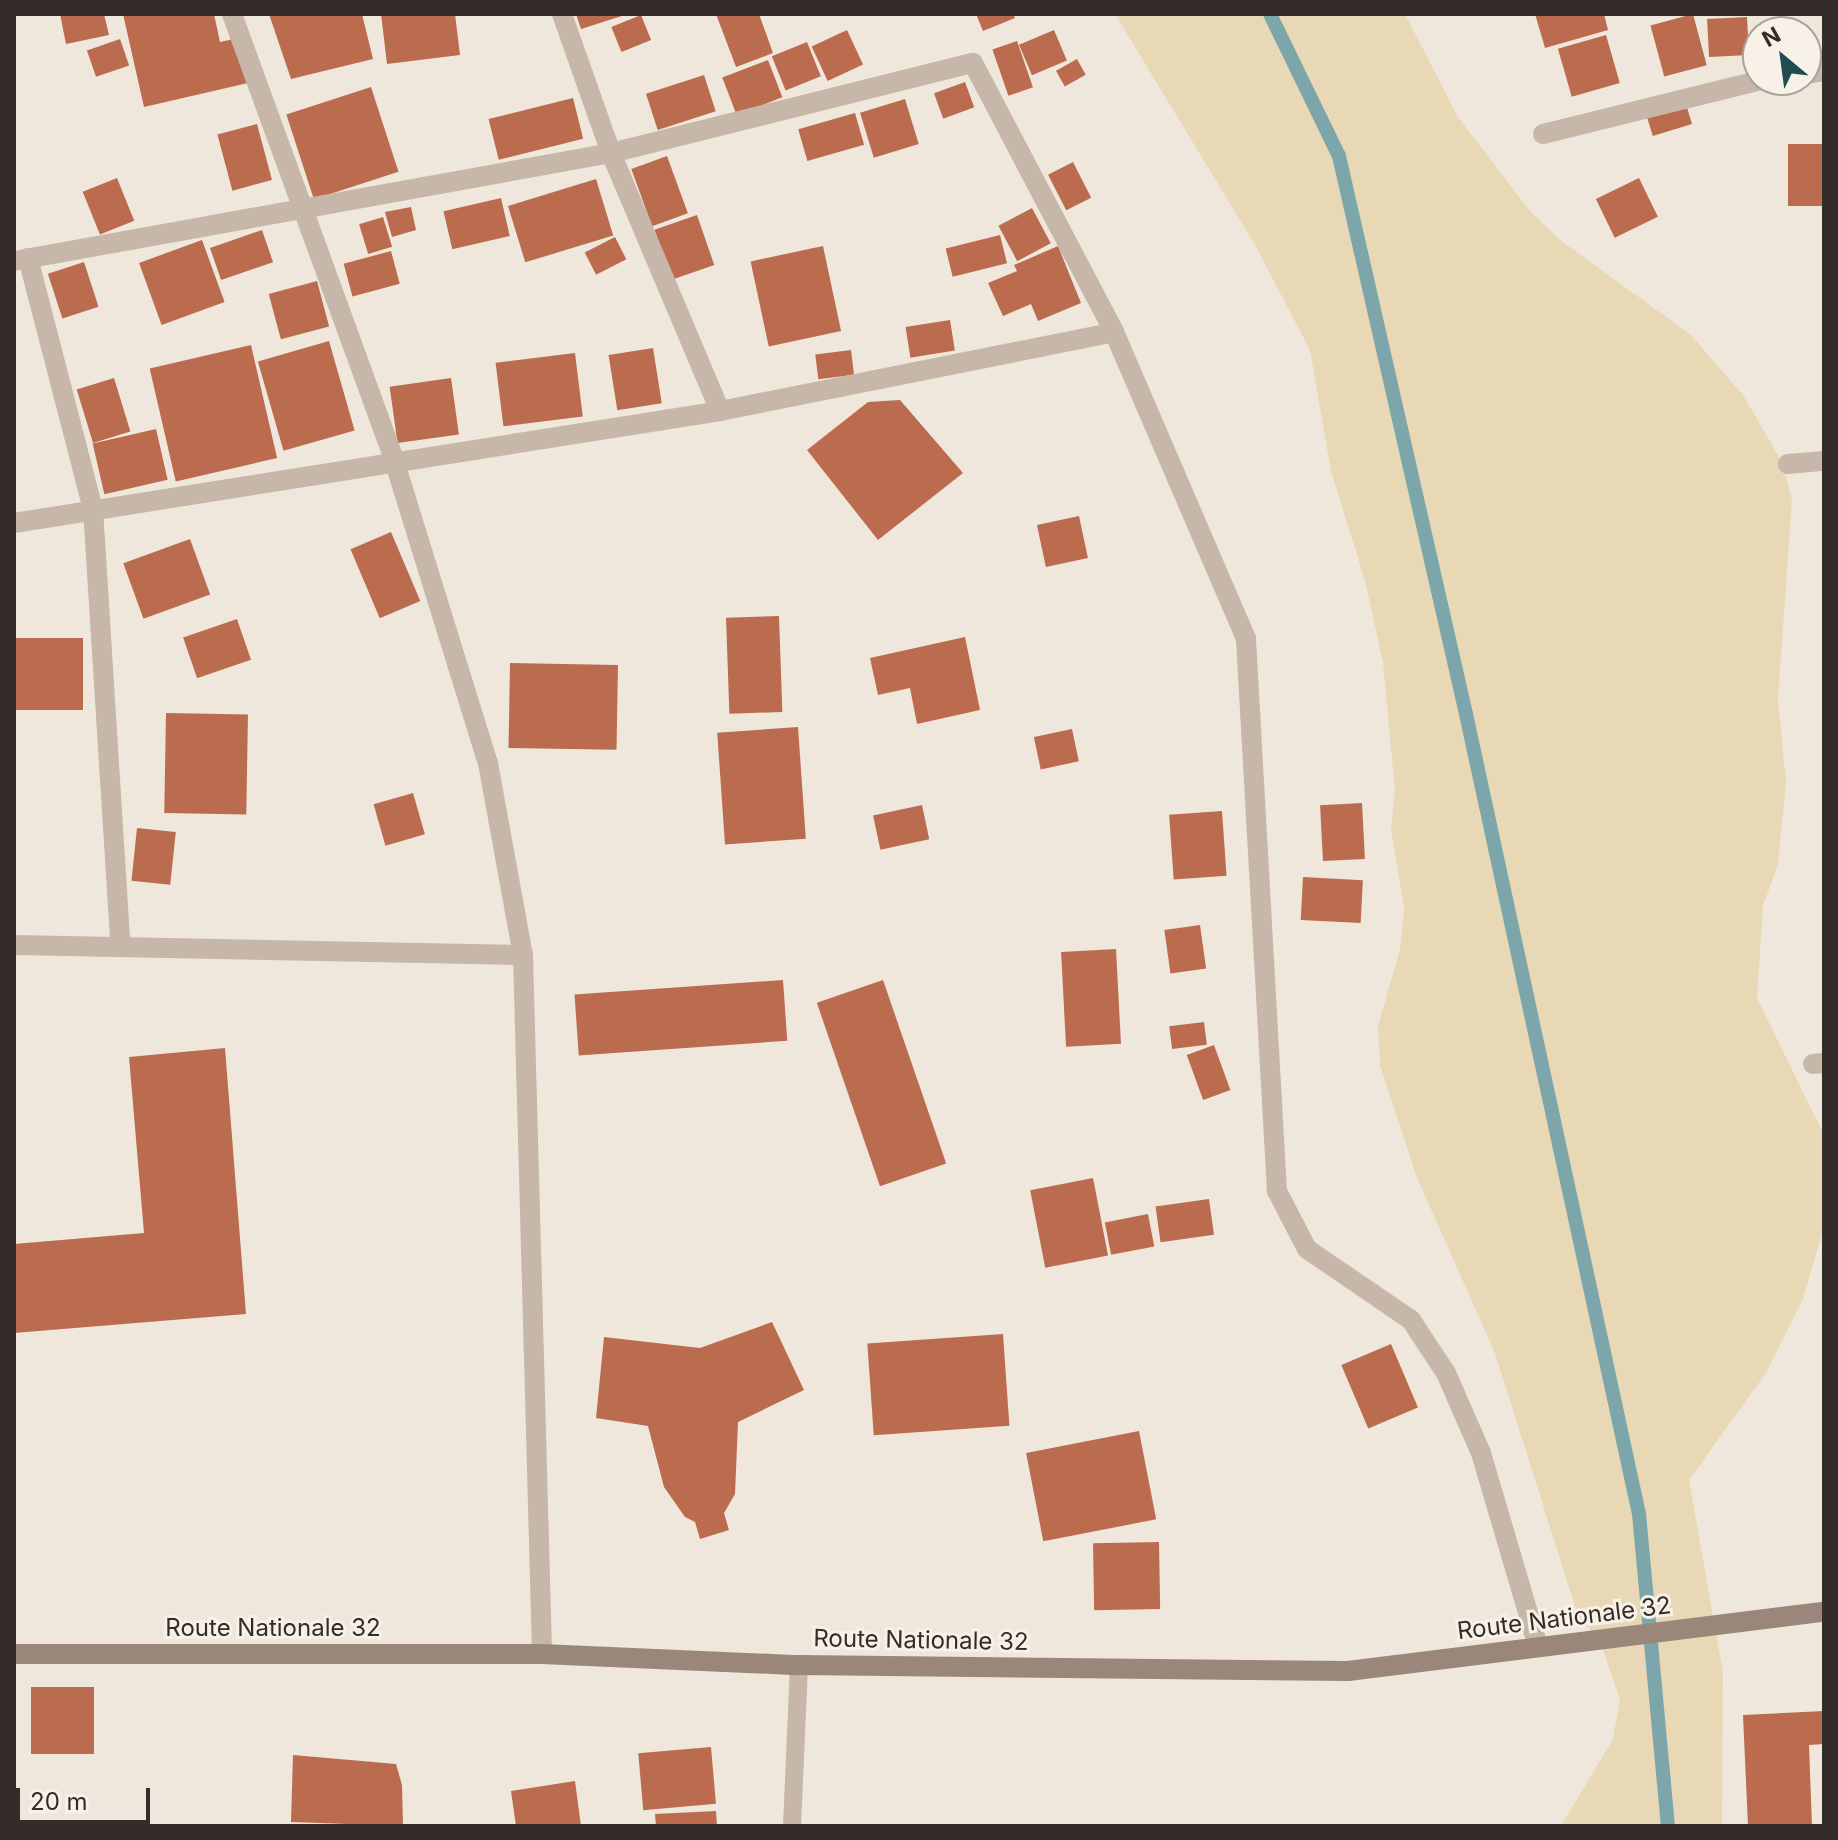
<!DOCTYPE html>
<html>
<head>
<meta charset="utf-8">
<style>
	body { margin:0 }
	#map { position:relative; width:1838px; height:1840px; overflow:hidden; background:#efe7dc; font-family:Inter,sans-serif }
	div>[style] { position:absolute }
	.sand>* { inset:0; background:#e8d8b5 }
	.stream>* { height:14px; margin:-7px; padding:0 7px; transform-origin:7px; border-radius:7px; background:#7da6aa }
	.building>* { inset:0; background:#bb6c4e; transform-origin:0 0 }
	.lane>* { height:18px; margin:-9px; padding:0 9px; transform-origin:9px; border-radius:9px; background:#c6b7a9 }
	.street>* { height:20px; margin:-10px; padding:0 10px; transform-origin:10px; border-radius:10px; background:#c6b7a9 }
	.secondary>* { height:20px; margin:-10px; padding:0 10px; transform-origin:10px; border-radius:10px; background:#9a877a }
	span { translate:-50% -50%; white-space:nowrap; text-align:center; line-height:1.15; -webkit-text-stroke:6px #f7f1e7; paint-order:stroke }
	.street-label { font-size:24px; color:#342c28 }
	.frame { position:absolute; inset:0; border:16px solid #342c28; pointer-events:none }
	.north { position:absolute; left:1742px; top:16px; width:80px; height:80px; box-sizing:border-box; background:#f7f1e7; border:2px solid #a9a29b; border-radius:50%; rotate:331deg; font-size:22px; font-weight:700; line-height:32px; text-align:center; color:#342c28 }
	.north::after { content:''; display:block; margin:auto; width:28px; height:36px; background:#214d52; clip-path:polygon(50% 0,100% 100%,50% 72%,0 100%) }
	.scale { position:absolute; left:16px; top:1788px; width:134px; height:36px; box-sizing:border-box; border:4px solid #342c28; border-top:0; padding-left:10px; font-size:24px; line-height:28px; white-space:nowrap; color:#342c28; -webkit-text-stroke:6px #f7f1e7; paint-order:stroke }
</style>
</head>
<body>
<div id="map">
	<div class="sand">
		<div style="clip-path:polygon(1115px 14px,1405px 14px,1458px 117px,1529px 210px,1560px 240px,1691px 335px,1743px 395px,1782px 462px,1792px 500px,1778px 700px,1786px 782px,1778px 864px,1763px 906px,1757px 998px,1824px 1135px,1824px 1227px,1803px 1299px,1766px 1373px,1689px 1480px,1723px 1673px,1722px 1826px,1561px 1826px,1613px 1739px,1620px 1700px,1599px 1638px,1579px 1619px,1495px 1353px,1417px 1178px,1380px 1065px,1378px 1026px,1400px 950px,1404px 908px,1391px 829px,1395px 791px,1383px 663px,1366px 584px,1331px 471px,1310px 350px,1255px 245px)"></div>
	</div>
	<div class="stream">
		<div style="left:1270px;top:14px;width:158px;rotate:64.1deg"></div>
		<div style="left:1339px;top:156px;width:572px;rotate:77.18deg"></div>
		<div style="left:1466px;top:714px;width:818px;rotate:77.8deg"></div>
		<div style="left:1639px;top:1514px;width:313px;rotate:84.7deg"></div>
	</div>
	<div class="building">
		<div style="clip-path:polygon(60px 14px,104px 14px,109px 35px,66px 44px)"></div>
		<div style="clip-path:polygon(123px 14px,214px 14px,220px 42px,238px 38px,248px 83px,144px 107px)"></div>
		<div style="clip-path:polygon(269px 14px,362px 14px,373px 59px,291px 79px)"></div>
		<div style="clip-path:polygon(381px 14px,455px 14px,460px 55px,387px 64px)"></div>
		<div style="clip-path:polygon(576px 14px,625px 14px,625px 15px,581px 29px)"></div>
		<div style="clip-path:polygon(716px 14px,759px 14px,773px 53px,736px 67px)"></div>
		<div style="clip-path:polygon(976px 14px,1013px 14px,1015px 18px,983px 31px)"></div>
		<div style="clip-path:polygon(1535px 14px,1604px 14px,1608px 30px,1545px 48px)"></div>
		<div style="left:1693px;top:14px;width:53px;height:44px;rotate:75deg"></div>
		<div style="left:641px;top:15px;width:27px;height:32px;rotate:68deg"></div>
		<div style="left:1747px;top:17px;width:38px;height:40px;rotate:87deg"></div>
		<div style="left:847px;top:30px;width:38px;height:39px;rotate:65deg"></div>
		<div style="left:1054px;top:30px;width:33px;height:38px;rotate:67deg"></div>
		<div style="left:1606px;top:35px;width:50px;height:50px;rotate:74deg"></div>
		<div style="left:120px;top:39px;width:28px;height:35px;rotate:71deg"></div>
		<div style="left:1017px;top:41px;width:49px;height:26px;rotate:71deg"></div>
		<div style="left:807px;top:42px;width:37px;height:38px;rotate:68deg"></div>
		<div style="left:1077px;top:59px;width:18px;height:24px;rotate:61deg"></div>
		<div style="left:768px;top:60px;width:40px;height:49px;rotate:69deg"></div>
		<div style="left:704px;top:75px;width:38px;height:61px;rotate:72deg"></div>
		<div style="left:965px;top:82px;width:27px;height:33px;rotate:70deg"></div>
		<div style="left:371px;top:87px;width:89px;height:89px;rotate:72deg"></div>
		<div style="left:573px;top:98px;width:42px;height:87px;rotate:76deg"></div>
		<div style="left:905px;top:99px;width:47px;height:47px;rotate:73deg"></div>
		<div style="left:1685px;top:101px;width:24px;height:41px;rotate:73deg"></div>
		<div style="left:855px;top:113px;width:33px;height:59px;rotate:74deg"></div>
		<div style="left:257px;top:124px;width:58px;height:41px;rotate:75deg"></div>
		<div style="left:1824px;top:144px;width:62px;height:36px;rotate:90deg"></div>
		<div style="left:667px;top:156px;width:61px;height:38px;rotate:70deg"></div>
		<div style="left:1073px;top:162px;width:40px;height:28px;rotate:63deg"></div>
		<div style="left:117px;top:178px;width:46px;height:37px;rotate:68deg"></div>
		<div style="left:1639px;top:178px;width:43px;height:48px;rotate:64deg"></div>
		<div style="left:596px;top:179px;width:59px;height:92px;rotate:73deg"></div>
		<div style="left:501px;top:198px;width:39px;height:59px;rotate:77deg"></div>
		<div style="clip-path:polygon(411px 207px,416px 230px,392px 237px,385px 212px)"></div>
		<div style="left:1032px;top:208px;width:40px;height:38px;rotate:62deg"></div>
		<div style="left:697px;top:215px;width:53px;height:45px;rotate:71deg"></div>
		<div style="left:383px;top:217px;width:31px;height:25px;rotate:73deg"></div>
		<div style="left:262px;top:230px;width:34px;height:55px;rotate:71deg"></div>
		<div style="left:1000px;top:235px;width:29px;height:56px;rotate:76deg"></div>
		<div style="left:615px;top:237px;width:25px;height:34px;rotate:63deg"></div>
		<div style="left:202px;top:240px;width:66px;height:67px;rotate:70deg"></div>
		<div style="left:823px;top:246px;width:87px;height:74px;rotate:78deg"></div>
		<div style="clip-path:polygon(1058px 246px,1081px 303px,1038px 321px,1031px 304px,1003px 316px,988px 283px,1017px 271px,1014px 265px)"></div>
		<div style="left:391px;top:251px;width:34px;height:49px;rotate:75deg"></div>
		<div style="left:84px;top:262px;width:47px;height:38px;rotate:72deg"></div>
		<div style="left:317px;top:281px;width:47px;height:50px;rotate:75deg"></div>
		<div style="left:950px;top:320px;width:31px;height:45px;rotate:81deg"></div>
		<div style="left:329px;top:341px;width:93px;height:74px;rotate:74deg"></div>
		<div style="left:251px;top:345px;width:116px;height:104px;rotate:77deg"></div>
		<div style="left:653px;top:348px;width:56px;height:45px;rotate:81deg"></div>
		<div style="left:851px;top:350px;width:25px;height:36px;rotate:83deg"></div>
		<div style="left:575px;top:353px;width:64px;height:80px;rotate:83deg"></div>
		<div style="left:114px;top:378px;width:56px;height:39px;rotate:73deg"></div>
		<div style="left:451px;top:378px;width:57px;height:62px;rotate:82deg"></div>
		<div style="clip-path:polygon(900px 400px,963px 473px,878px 540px,807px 450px,868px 402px)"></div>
		<div style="left:156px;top:429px;width:52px;height:65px;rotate:77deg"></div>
		<div style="left:1079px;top:516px;width:43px;height:43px;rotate:78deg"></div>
		<div style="left:391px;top:532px;width:75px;height:44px;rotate:67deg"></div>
		<div style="left:190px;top:539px;width:59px;height:71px;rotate:70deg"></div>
		<div style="left:779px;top:616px;width:96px;height:53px;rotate:88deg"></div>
		<div style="left:237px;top:619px;width:43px;height:57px;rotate:71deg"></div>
		<div style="clip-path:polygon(965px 637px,980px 710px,917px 724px,910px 688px,878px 695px,870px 658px)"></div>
		<div style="left:14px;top:638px;width:69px;height:72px"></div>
		<div style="left:510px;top:663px;width:108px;height:85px;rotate:1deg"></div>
		<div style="left:166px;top:713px;width:82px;height:100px;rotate:1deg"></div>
		<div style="left:798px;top:727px;width:112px;height:81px;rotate:86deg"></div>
		<div style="left:1072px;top:729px;width:33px;height:39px;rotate:78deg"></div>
		<div style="left:413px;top:793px;width:43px;height:41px;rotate:74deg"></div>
		<div style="left:1362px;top:803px;width:56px;height:42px;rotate:87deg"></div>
		<div style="left:922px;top:805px;width:35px;height:50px;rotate:78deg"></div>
		<div style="left:1222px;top:811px;width:65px;height:53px;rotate:86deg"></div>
		<div style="left:137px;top:828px;width:39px;height:53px;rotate:6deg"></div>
		<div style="left:1303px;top:877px;width:60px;height:43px;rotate:3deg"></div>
		<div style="left:1200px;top:925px;width:44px;height:36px;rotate:82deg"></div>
		<div style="left:1116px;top:949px;width:95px;height:55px;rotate:87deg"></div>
		<div style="left:783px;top:980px;width:61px;height:209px;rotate:86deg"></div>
		<div style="left:883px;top:980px;width:194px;height:70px;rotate:71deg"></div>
		<div style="left:1204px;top:1022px;width:23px;height:35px;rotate:83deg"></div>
		<div style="left:1214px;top:1045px;width:48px;height:29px;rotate:70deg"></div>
		<div style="clip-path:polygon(225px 1048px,246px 1314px,14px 1333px,14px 1244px,144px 1233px,129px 1057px)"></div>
		<div style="left:1093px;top:1178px;width:79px;height:64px;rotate:79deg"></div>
		<div style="left:1209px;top:1199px;width:36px;height:54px;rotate:82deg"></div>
		<div style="left:1148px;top:1214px;width:33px;height:44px;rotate:79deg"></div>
		<div style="clip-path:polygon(772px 1322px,804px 1390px,738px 1422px,735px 1494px,724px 1513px,729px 1530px,700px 1539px,695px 1522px,685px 1517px,664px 1487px,648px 1426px,596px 1418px,604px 1337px,700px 1348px)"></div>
		<div style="left:1003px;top:1334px;width:92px;height:136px;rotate:86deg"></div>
		<div style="left:1391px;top:1344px;width:69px;height:54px;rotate:67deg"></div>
		<div style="left:1139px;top:1431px;width:90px;height:115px;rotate:79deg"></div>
		<div style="left:1159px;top:1542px;width:67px;height:66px;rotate:89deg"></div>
		<div style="left:31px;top:1687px;width:63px;height:67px"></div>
		<div style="clip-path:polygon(1824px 1711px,1824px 1744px,1809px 1745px,1812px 1826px,1748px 1826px,1743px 1715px)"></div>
		<div style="left:711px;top:1747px;width:57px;height:73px;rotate:85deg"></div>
		<div style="clip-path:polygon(293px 1755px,396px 1764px,402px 1785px,403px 1826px,291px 1822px)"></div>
		<div style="clip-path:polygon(575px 1781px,581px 1826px,516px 1826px,511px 1791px)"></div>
		<div style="clip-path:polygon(716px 1811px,717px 1826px,656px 1826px,655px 1814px)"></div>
	</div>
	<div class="lane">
		<div style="left:792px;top:1826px;width:161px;rotate:-87.5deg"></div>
	</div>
	<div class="street">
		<div style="left:232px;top:14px;width:475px;rotate:70deg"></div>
		<div style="left:394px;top:460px;width:317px;rotate:72.8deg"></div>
		<div style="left:488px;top:763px;width:195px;rotate:79.7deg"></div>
		<div style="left:523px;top:955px;width:699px;rotate:88.44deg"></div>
		<div style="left:562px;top:14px;width:147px;rotate:70.6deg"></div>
		<div style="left:611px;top:153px;width:280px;rotate:67.1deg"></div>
		<div style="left:1806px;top:74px;width:18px;rotate:-9deg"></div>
		<div style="left:1543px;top:134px;width:225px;rotate:-13.9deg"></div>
		<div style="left:28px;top:258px;width:259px;rotate:75.5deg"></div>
		<div style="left:93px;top:509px;width:436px;rotate:86.4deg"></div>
		<div style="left:14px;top:261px;width:607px;rotate:-10.25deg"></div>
		<div style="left:611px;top:153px;width:373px;rotate:-14deg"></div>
		<div style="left:973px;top:63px;width:304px;rotate:62.3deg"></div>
		<div style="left:1114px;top:332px;width:334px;rotate:66.7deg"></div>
		<div style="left:1246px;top:639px;width:553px;rotate:86.79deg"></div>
		<div style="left:1277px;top:1191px;width:65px;rotate:62.7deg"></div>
		<div style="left:1307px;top:1249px;width:126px;rotate:34.3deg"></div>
		<div style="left:1411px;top:1320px;width:64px;rotate:56.6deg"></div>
		<div style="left:1446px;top:1373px;width:87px;rotate:66.4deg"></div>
		<div style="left:1481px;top:1453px;width:202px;rotate:73.6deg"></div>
		<div style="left:1788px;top:464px;width:36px;rotate:-5deg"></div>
		<div style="left:14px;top:523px;width:715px;rotate:-9.01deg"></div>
		<div style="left:720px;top:411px;width:402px;rotate:-11.3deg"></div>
		<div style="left:14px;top:945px;width:509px;rotate:1.13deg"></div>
		<div style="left:1813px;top:1064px;width:11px;rotate:-5deg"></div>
	</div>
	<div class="secondary">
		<div style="left:14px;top:1654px;width:528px"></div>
		<div style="left:542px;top:1654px;width:257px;rotate:2.5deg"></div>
		<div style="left:799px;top:1665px;width:549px;rotate:0.63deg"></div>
		<div style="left:1348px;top:1671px;width:480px;rotate:-7.1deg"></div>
	</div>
	<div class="street-label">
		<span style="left:1564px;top:1618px;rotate:-7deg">Route Nationale 32</span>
		<span style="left:273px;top:1628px">Route Nationale 32</span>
		<span style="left:921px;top:1640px;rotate:1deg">Route Nationale 32</span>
	</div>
	<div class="frame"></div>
	<div class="north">N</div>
	<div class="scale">20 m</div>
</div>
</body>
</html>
